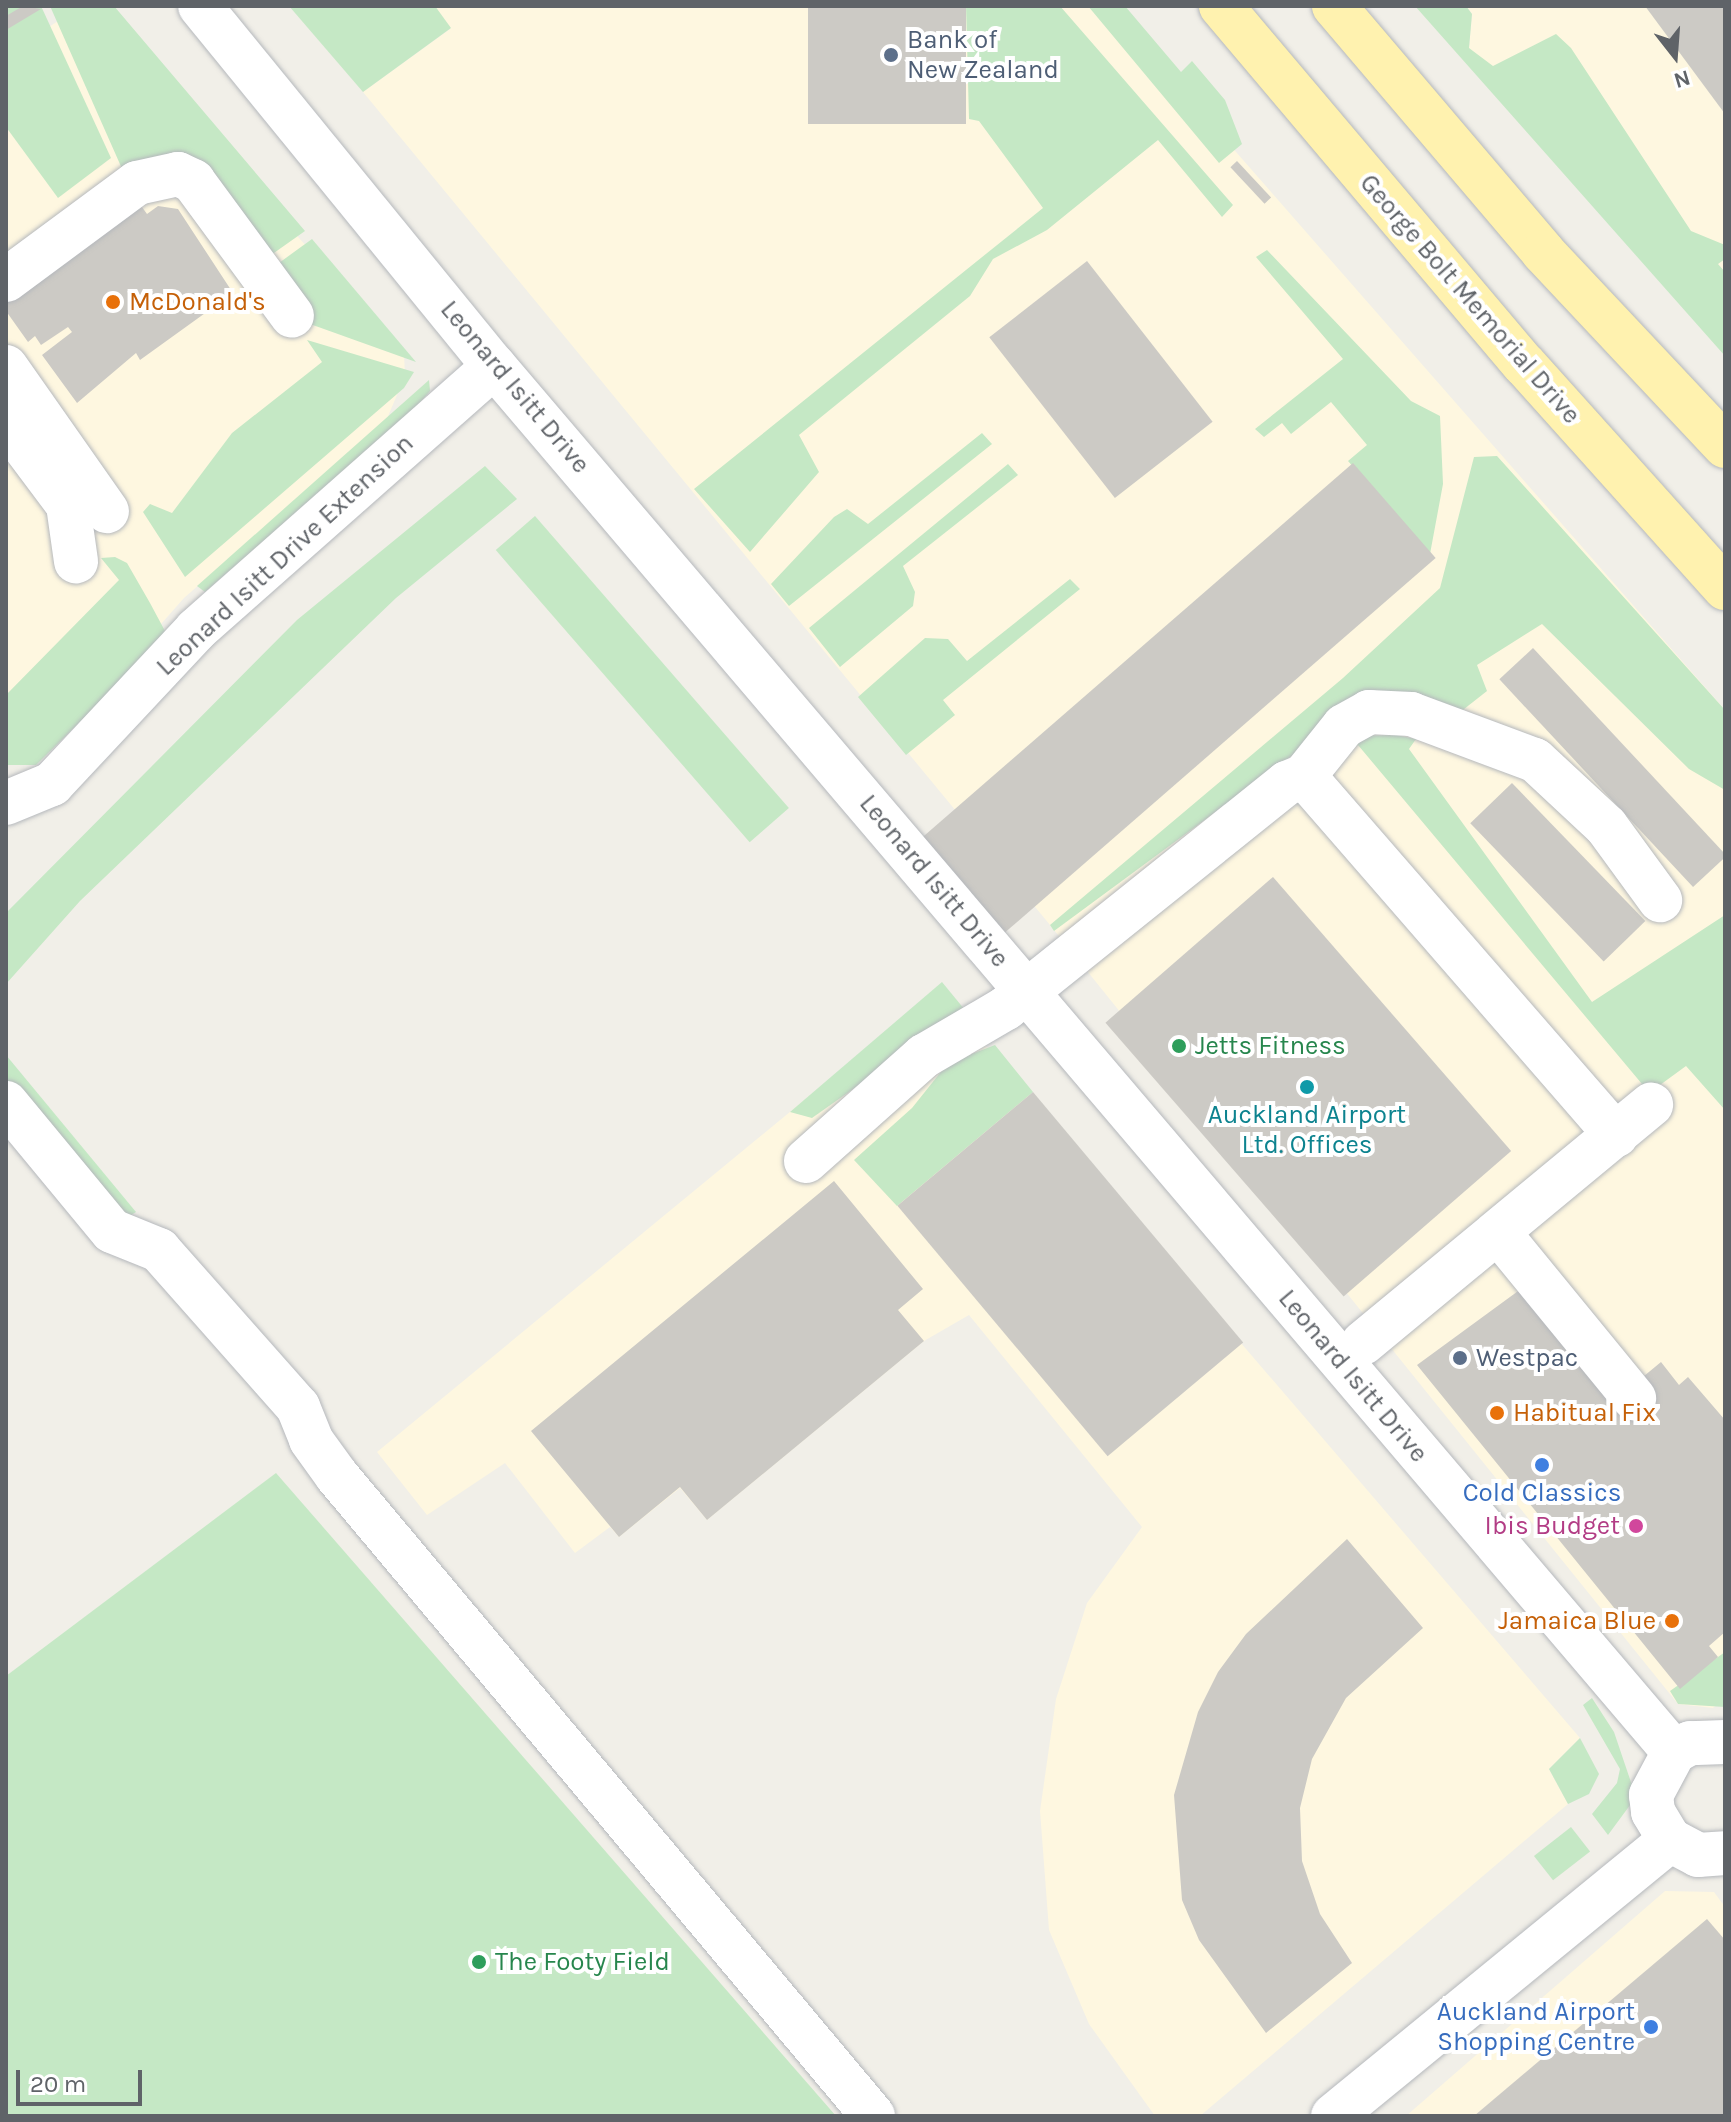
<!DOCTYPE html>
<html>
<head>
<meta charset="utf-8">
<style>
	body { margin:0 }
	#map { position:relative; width:1731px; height:2122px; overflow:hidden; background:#f1efe8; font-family:Karla,sans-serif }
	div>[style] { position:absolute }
	.commercial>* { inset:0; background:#fef7e0 }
	.green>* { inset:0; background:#c5e8c5; transform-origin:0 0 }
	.building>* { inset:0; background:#cccac5; transform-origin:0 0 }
	.roads { filter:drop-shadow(0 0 2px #b5b8bc) drop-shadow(0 0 2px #b5b8bc) }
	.minor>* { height:44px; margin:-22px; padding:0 22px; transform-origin:22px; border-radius:22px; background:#fff }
	.major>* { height:44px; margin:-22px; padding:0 22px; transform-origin:22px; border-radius:22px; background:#fff2af }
	.dots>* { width:22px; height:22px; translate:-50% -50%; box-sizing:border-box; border:4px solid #fff; border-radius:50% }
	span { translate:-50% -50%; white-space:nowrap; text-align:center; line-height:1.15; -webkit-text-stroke:8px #fff; paint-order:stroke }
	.service-label { font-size:26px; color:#4e5e75 }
	.left { translate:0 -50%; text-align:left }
	.street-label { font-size:26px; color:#5f6368 }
	.food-label { font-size:26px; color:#c56008 }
	.right { translate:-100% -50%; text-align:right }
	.leisure-label { font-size:26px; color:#27864d }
	.culture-label { font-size:26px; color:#0d838f }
	.shop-label { font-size:26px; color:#366cbe }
	.hotel-label { font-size:26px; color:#b23c85 }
	.frame { position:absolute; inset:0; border:8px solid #5f6368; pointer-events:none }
	.north { position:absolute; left:1635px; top:16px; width:80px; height:80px; -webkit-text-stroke:6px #fff; paint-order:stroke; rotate:163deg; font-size:22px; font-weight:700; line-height:32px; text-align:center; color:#5f6368 }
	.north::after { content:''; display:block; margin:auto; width:28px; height:36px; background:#5f6368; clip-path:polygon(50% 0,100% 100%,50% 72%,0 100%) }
	.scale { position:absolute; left:16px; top:2070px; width:126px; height:36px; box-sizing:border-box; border:4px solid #5f6368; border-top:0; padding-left:10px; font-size:24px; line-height:28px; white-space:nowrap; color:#5f6368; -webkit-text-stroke:6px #fff; paint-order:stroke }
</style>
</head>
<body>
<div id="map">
	<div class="commercial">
		<div style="clip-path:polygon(81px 6px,89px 6px,404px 354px,405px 376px,386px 421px,184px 598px,36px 765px,6px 765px,6px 55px)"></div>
		<div style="clip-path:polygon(435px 6px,1108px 6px,1725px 710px,1725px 1697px,1713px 1708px,1678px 1704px,1050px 925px,363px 92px,450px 29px)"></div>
		<div style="clip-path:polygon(1466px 6px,1725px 6px,1725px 285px,1469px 48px,1472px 14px)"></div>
		<div style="clip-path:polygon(938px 990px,1580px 1738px,1549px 1769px,1568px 1804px,1200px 2116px,1155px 2116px,1089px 2024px,1049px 1930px,1040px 1811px,1056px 1699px,1087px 1603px,1142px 1527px,969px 1315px,924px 1341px,707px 1520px,680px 1488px,619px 1537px,610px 1527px,575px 1553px,505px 1463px,427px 1515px,377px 1452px)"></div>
		<div style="clip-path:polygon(1665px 1891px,1714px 1892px,1725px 1907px,1725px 2116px,1406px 2116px)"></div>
	</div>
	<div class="green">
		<div style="clip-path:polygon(11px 6px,41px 6px,111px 158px,58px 198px,6px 127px,6px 9px)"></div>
		<div style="clip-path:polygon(50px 6px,114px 6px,305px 231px,264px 260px,203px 175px,127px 180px)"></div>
		<div style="clip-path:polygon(289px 6px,435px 6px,451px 28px,363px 92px)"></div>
		<div style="clip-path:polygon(966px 6px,1060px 6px,1233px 205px,1222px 217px,1158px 140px,1047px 230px,993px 259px,970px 296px,799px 435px,819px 472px,750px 552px,694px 489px,1043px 208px,979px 121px,969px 119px)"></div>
		<div style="clip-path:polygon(1088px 6px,1125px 6px,1181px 72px,1192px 61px,1225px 100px,1242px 144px,1219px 163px)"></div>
		<div style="clip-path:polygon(1415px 6px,1466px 6px,1472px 14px,1469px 48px,1493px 66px,1556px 34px,1571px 48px,1691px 231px,1725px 245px,1725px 259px,1718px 264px,1725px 272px,1725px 356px)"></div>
		<div style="clip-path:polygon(312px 239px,416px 362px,310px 324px,272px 268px)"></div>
		<div style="clip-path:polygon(1267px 250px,1411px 401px,1440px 416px,1443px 484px,1430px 554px,1348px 461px,1367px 445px,1331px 402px,1291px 434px,1282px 423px,1264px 437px,1255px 429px,1343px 359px,1256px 257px)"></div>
		<div style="clip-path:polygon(307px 340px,414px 372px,404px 388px,185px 577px,143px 512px,150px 504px,172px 513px,232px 433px,322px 362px)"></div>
		<div style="clip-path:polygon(429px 380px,430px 391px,410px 414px,205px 592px,197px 586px)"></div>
		<div style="clip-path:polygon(982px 433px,992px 444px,789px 606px,771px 584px,834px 517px,847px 509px,868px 524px)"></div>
		<div style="clip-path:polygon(1497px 456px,1725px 710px,1725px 790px,1689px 769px,1542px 624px,1477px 665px,1487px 691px,1459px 713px,1366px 701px,1054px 931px,1050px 925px,1343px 678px,1440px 588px,1474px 457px)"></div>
		<div style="clip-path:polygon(1008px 464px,1018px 475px,903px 566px,915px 592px,913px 606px,840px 667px,809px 628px)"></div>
		<div style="clip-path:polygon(485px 466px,517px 499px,396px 598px,80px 901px,6px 984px,6px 913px,297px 620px)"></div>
		<div style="left:535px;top:516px;width:387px;height:52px;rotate:49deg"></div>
		<div style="clip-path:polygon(115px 557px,127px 563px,150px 603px,165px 631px,162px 641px,36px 765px,6px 765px,6px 695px,119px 580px,101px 558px)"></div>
		<div style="clip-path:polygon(1070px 579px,1080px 589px,943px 700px,955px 715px,906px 755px,858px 697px,925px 638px,948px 639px,967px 661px)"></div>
		<div style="clip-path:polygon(1396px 735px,1416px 739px,1409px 749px,1592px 1002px,1725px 915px,1725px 1110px,1686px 1066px,1649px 1093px,1621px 1102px,1642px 1084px,1358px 745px,1332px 764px,1350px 736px)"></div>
		<div style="clip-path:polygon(942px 982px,965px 1010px,812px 1118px,790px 1112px)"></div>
		<div style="clip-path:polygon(995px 1045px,1033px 1092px,897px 1206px,854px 1160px,912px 1108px,948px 1063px)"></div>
		<div style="clip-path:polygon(6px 1055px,136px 1212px,123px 1220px,6px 1080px)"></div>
		<div style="clip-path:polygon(276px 1473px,836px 2116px,6px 2116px,6px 1676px)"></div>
		<div style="clip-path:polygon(1725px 1652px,1725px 1707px,1678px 1704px,1670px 1691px)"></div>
		<div style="clip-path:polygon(1592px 1698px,1614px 1732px,1636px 1797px,1608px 1835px,1592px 1814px,1617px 1783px,1620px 1769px,1583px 1705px)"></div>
		<div style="clip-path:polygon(1580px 1738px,1599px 1774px,1589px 1794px,1568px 1804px,1549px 1769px)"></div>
		<div style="left:1571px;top:1827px;width:31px;height:47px;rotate:52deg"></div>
	</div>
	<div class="building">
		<div style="clip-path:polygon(23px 6px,41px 9px,6px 30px,6px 16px)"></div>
		<div style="left:808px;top:6px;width:158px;height:118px"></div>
		<div style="clip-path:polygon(1645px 6px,1725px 6px,1725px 114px)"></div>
		<div style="left:1237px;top:161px;width:50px;height:9px;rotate:47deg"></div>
		<div style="clip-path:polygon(134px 196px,147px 214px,158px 206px,178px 209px,233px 293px,140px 360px,136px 353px,77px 403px,42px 355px,72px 332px,68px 327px,41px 345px,35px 336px,28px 342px,6px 311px,6px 262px)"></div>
		<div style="left:1087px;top:261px;width:204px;height:124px;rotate:52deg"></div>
		<div style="left:1353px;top:463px;width:126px;height:572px;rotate:49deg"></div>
		<div style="left:1533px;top:648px;width:284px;height:46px;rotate:47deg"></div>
		<div style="left:1512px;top:783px;width:192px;height:58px;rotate:46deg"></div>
		<div style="left:1273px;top:877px;width:363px;height:222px;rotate:49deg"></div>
		<div style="left:1033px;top:1092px;width:327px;height:177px;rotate:50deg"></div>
		<div style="clip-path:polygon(834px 1181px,923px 1289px,898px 1310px,924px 1341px,707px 1520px,680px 1487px,619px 1537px,531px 1431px)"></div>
		<div style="clip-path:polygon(1525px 1286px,1638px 1381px,1661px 1362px,1679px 1385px,1688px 1377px,1725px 1420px,1725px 1632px,1709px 1646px,1718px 1657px,1680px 1689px,1417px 1365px)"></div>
		<div style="clip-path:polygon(1347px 1539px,1423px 1628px,1346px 1698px,1312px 1759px,1300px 1808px,1302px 1861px,1320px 1914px,1352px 1963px,1266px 2033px,1199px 1940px,1182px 1900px,1174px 1795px,1198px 1712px,1218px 1672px,1246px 1634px)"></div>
		<div style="clip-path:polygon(1707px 1919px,1725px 1940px,1725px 2116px,1474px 2116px)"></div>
	</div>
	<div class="roads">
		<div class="minor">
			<div style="left:200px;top:6px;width:465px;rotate:50.8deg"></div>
			<div style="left:494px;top:366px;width:1820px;rotate:49.59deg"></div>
			<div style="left:6px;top:280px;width:163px;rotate:-36.5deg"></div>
			<div style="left:137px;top:183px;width:42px;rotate:-12.4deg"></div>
			<div style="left:178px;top:174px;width:17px;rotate:25deg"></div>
			<div style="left:193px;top:181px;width:167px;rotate:53.7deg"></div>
			<div style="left:6px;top:367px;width:176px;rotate:55deg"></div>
			<div style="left:6px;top:422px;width:104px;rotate:53.2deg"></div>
			<div style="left:68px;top:505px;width:57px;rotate:81.9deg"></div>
			<div style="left:1304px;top:776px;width:64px;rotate:-51.3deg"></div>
			<div style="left:1344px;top:726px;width:29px;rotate:-29deg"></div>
			<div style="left:1369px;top:712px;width:42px;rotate:2.7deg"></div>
			<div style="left:1411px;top:714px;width:132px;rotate:20.4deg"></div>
			<div style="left:1535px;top:760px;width:97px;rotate:42.9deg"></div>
			<div style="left:1606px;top:826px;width:92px;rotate:53.9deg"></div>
			<div style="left:6px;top:803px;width:50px;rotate:-22.4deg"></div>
			<div style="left:52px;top:784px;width:211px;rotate:-46.9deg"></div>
			<div style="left:196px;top:630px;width:398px;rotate:-41.5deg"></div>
			<div style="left:6px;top:1103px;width:166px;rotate:50.4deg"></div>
			<div style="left:112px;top:1231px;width:51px;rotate:22deg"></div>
			<div style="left:159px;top:1250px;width:210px;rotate:48.5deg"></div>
			<div style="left:298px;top:1407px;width:35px;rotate:68deg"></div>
			<div style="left:311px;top:1440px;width:44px;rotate:54.2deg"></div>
			<div style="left:337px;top:1476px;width:835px;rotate:50.05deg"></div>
			<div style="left:806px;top:1161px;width:158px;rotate:-41.7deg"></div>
			<div style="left:924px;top:1056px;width:95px;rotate:-30.3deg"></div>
			<div style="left:1006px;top:1008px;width:360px;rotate:-38.7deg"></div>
			<div style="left:1287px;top:783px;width:18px;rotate:-22deg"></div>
			<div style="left:1304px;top:776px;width:476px;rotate:49deg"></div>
			<div style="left:1498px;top:1232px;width:215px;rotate:50.7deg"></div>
			<div style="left:1363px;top:1343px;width:374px;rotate:-39.6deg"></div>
			<div style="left:1725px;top:1742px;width:35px;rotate:178deg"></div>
			<div style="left:1690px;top:1743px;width:18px;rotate:151deg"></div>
			<div style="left:1674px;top:1752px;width:49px;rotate:118.1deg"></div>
			<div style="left:1651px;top:1795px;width:17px;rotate:83deg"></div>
			<div style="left:1653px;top:1812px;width:33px;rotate:59deg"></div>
			<div style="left:1670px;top:1840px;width:32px;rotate:28deg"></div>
			<div style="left:1698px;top:1855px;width:27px;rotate:-4deg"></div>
			<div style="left:1333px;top:2116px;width:436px;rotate:-39.3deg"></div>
		</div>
		<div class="major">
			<div style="left:1221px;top:6px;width:469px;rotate:49.8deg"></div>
			<div style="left:1524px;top:364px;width:301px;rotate:48.1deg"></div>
			<div style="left:1334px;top:6px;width:323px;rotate:49.6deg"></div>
			<div style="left:1543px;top:252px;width:266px;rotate:46.8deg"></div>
		</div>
	</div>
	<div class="dots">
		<div style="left:891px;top:55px;background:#5c6f8a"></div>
		<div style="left:113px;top:302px;background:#e8710a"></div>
		<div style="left:1179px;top:1046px;background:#2e9e5b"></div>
		<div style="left:1307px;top:1087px;background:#0f9aa8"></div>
		<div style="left:1460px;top:1358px;background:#5c6f8a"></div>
		<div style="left:1497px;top:1413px;background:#e8710a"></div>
		<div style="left:1542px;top:1465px;background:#3f7fe0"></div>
		<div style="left:1636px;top:1526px;background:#d1479c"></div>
		<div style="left:1672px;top:1621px;background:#e8710a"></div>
		<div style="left:479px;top:1962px;background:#2e9e5b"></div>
		<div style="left:1651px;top:2027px;background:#3f7fe0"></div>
	</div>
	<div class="service-label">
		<span class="left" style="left:907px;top:55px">Bank of<br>New Zealand</span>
		<span class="left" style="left:1476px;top:1358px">Westpac</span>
	</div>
	<div class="street-label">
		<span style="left:1470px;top:299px;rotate:49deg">George Bolt Memorial Drive</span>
		<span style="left:515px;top:387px;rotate:50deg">Leonard Isitt Drive</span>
		<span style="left:285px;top:555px;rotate:-43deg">Leonard Isitt Drive Extension</span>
		<span style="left:934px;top:881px;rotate:50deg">Leonard Isitt Drive</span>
		<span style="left:1353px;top:1376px;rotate:50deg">Leonard Isitt Drive</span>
	</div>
	<div class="food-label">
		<span class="left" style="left:129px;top:302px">McDonald's</span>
		<span class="left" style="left:1513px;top:1413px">Habitual Fix</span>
		<span class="right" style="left:1656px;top:1621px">Jamaica Blue</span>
	</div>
	<div class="leisure-label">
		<span class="left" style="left:1195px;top:1046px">Jetts Fitness</span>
		<span class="left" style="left:495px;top:1962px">The Footy Field</span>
	</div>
	<div class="culture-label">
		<span style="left:1307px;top:1130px">Auckland Airport<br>Ltd. Offices</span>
	</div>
	<div class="shop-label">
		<span style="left:1542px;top:1493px">Cold Classics</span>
		<span class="right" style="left:1635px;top:2027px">Auckland Airport<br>Shopping Centre</span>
	</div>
	<div class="hotel-label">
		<span class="right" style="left:1620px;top:1526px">Ibis Budget</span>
	</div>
	<div class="frame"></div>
	<div class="north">N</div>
	<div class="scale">20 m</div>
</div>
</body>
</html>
